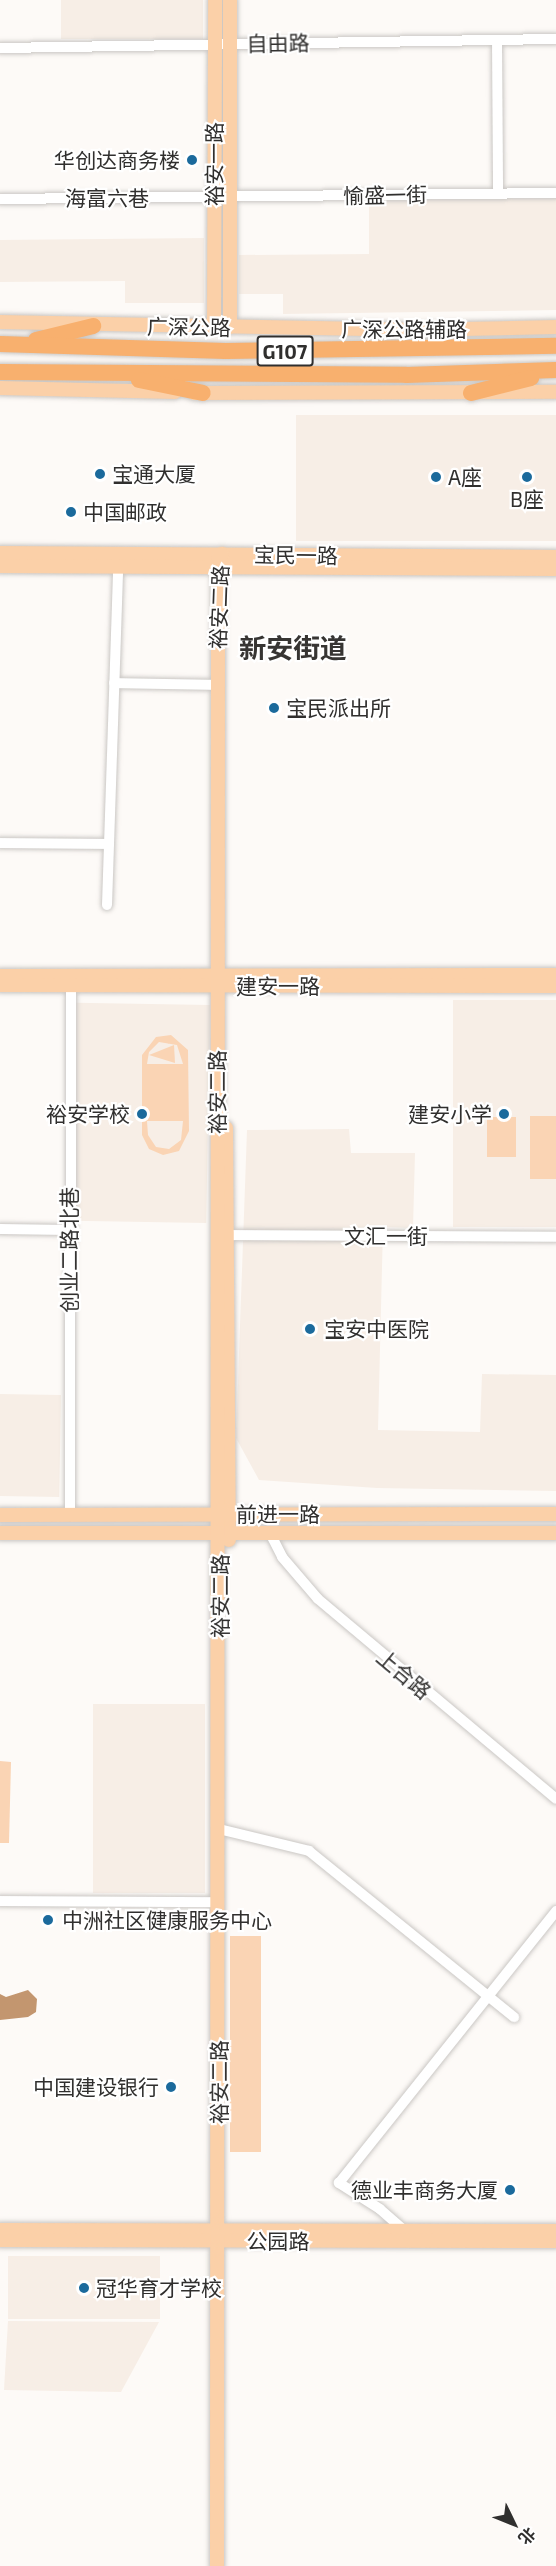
<!DOCTYPE html>
<html>
<head>
<meta charset="utf-8">
<style>
	body { margin:0 }
	#map { position:relative; width:556px; height:2566px; overflow:hidden; background:#fdfaf7; font-family:"Exo 2","Noto Sans SC",sans-serif }
	div>[style] { position:absolute }
	.built>* { inset:0; background:#f7eee6; transform-origin:0 0 }
	.green>* { inset:0; background:#fad4b4; transform-origin:0 0 }
	.water>* { inset:0; background:#c3966f }
	.roads { filter:drop-shadow(0 0 2px #cac7c4) drop-shadow(0 0 2px #cac7c4) }
	.minor>* { height:10px; margin:-5px; padding:0 5px; transform-origin:5px; border-radius:5px; background:#fff }
	.major>* { height:14px; margin:-7px; padding:0 7px; transform-origin:7px; border-radius:7px; background:#fbd0a8 }
	.highway>* { height:16px; margin:-8px; padding:0 8px; transform-origin:8px; border-radius:8px; background:#f8b06e }
	.dots>* { width:16px; height:16px; translate:-50% -50%; box-sizing:border-box; border:3px solid #fff; border-radius:50% }
	span { translate:-50% -50%; white-space:nowrap; text-align:center; line-height:1.15; -webkit-text-stroke:4.5px #fff; paint-order:stroke }
	.shield-label span { padding:2px 4px; background:#fff; border:2px solid; border-radius:4px; -webkit-text-stroke-width:0 }
	.shield-label { font-size:20px; color:#302f2e; font-weight:700 }
	.street-label { font-size:21px; color:#302f2e }
	.poi-label { font-size:21px; color:#302f2e }
	.right { translate:-100% -50%; text-align:right }
	.left { translate:0 -50%; text-align:left }
	.district-label { font-size:27px; color:#373533; font-weight:700 }
	.north { position:absolute; left:484px; top:2494px; width:60px; height:60px; -webkit-text-stroke:4px #fff; paint-order:stroke; rotate:133deg; font-size:16px; font-weight:700; line-height:24px; text-align:center; color:#302f2e }
	.north::after { content:''; display:block; margin:auto; width:21px; height:27px; background:#302f2e; clip-path:polygon(50% 0,100% 100%,50% 72%,0 100%) }
</style>
</head>
<body>
<div id="map">
	<div class="built">
		<div style="left:61px;top:0;width:142px;height:39px"></div>
		<div style="clip-path:polygon(556px 198px,556px 310px,283px 314px,283px 294px,239px 294px,239px 255px,369px 254px,369px 200px)"></div>
		<div style="clip-path:polygon(204px 238px,204px 303px,125px 303px,125px 281px,0 282px,0 240px)"></div>
		<div style="left:556px;top:415px;width:126px;height:260px;rotate:90deg"></div>
		<div style="left:453px;top:1000px;width:103px;height:227px"></div>
		<div style="left:210px;top:1005px;width:218px;height:134px;rotate:91deg"></div>
		<div style="clip-path:polygon(349px 1129px,351px 1153px,415px 1153px,413px 1228px,383px 1227px,378px 1430px,480px 1432px,482px 1374px,556px 1375px,556px 1491px,377px 1488px,259px 1480px,236px 1438px,247px 1130px)"></div>
		<div style="left:0;top:1394px;width:61px;height:102px;rotate:1deg"></div>
		<div style="left:93px;top:1704px;width:112px;height:189px"></div>
		<div style="left:8px;top:2256px;width:152px;height:63px"></div>
		<div style="clip-path:polygon(8px 2321px,159px 2322px,121px 2392px,4px 2390px)"></div>
	</div>
	<div class="green">
		<div style="clip-path:polygon(evenodd,171px 1035px,188px 1050px,189px 1131px,179px 1151px,163px 1155px,149px 1149px,142px 1135px,142px 1055px,156px 1037px,171px 1035px,159px 1042px,177px 1045px,183px 1064px,147px 1064px,149px 1052px,159px 1042px,171px 1035px,147px 1121px,183px 1121px,181px 1140px,169px 1149px,156px 1147px,148px 1135px,147px 1121px)"></div>
		<div style="clip-path:polygon(174px 1045px,175px 1063px,149px 1055px)"></div>
		<div style="left:530px;top:1116px;width:26px;height:63px"></div>
		<div style="left:516px;top:1117px;width:40px;height:29px;rotate:90deg"></div>
		<div style="clip-path:polygon(0 1761px,11px 1762px,9px 1843px,0 1843px)"></div>
		<div style="left:261px;top:1936px;width:216px;height:31px;rotate:90deg"></div>
	</div>
	<div class="water">
		<div style="clip-path:polygon(28px 1990px,37px 1999px,36px 2012px,28px 2017px,0 2020px,0 1994px,6px 1997px)"></div>
	</div>
	<div class="roads">
		<div class="minor">
			<div style="left:497px;top:40px;width:154px;rotate:89.6deg"></div>
			<div style="left:0;top:48px;width:556px;rotate:-0.93deg"></div>
			<div style="left:0;top:199px;width:556px;rotate:-0.62deg"></div>
			<div style="left:114px;top:683px;width:103px;rotate:1.1deg"></div>
			<div style="left:0;top:843px;width:109px;rotate:0.5deg"></div>
			<div style="left:107px;top:905px;width:339px;rotate:-88.1deg"></div>
			<div style="left:0;top:1229px;width:68px;rotate:0.8deg"></div>
			<div style="left:220px;top:1235px;width:336px;rotate:0.3deg"></div>
			<div style="left:70px;top:1515px;width:530px;rotate:-89.89deg"></div>
			<div style="left:270px;top:1533px;width:27px;rotate:63deg"></div>
			<div style="left:282px;top:1557px;width:55px;rotate:49.4deg"></div>
			<div style="left:318px;top:1599px;width:311px;rotate:40deg"></div>
			<div style="left:219px;top:1829px;width:93px;rotate:13.7deg"></div>
			<div style="left:309px;top:1851px;width:264px;rotate:39deg"></div>
			<div style="left:0;top:1901px;width:219px;rotate:0.3deg"></div>
			<div style="left:405px;top:2231px;width:33px;rotate:-139deg"></div>
			<div style="left:380px;top:2209px;width:49px;rotate:-147.6deg"></div>
			<div style="left:339px;top:2183px;width:348px;rotate:-51.4deg"></div>
		</div>
		<div class="major">
			<div style="left:230px;top:0;width:327px;rotate:90deg"></div>
			<div style="left:0;top:322px;width:406px;rotate:1.1deg"></div>
			<div style="left:406px;top:330px;width:150px;rotate:-1.1deg"></div>
			<div style="left:214px;top:327px;width:327px;rotate:-89.8deg"></div>
			<div style="left:0;top:388px;width:175px;rotate:1.3deg"></div>
			<div style="left:194px;top:393px;width:362px;rotate:-0.2deg"></div>
			<div style="left:0;top:553px;width:556px;rotate:0.41deg"></div>
			<div style="left:0;top:566px;width:556px;rotate:0.31deg"></div>
			<div style="left:0;top:976px;width:556px;rotate:-0.1deg"></div>
			<div style="left:0;top:985px;width:556px;rotate:0.1deg"></div>
			<div style="left:226px;top:1128px;width:412px;rotate:89.6deg"></div>
			<div style="left:0;top:1515px;width:556px;rotate:-0.1deg"></div>
			<div style="left:0;top:1533px;width:556px"></div>
			<div style="left:0;top:2230px;width:556px;rotate:0.1deg"></div>
			<div style="left:0;top:2240px;width:556px;rotate:0.1deg"></div>
			<div style="left:217px;top:2566px;width:1989px;rotate:-89.97deg"></div>
			<div style="left:218px;top:577px;width:19px;rotate:-90deg"></div>
			<div style="left:218px;top:558px;width:6px;rotate:-45deg"></div>
		</div>
		<div class="highway">
			<div style="left:36px;top:340px;width:59px;rotate:-13.8deg"></div>
			<div style="left:0;top:344px;width:226px;rotate:1.8deg"></div>
			<div style="left:226px;top:351px;width:330px;rotate:-0.9deg"></div>
			<div style="left:0;top:372px;width:406px;rotate:0.4deg"></div>
			<div style="left:406px;top:375px;width:150px;rotate:-1.9deg"></div>
			<div style="left:139px;top:380px;width:65px;rotate:11.5deg"></div>
			<div style="left:471px;top:393px;width:62px;rotate:-14deg"></div>
		</div>
	</div>
	<div class="dots">
		<div style="left:192px;top:160px;background:#1b6a9c"></div>
		<div style="left:100px;top:474px;background:#1b6a9c"></div>
		<div style="left:436px;top:477px;background:#1b6a9c"></div>
		<div style="left:527px;top:477px;background:#1b6a9c"></div>
		<div style="left:71px;top:512px;background:#1b6a9c"></div>
		<div style="left:274px;top:708px;background:#1b6a9c"></div>
		<div style="left:142px;top:1114px;background:#1b6a9c"></div>
		<div style="left:504px;top:1114px;background:#1b6a9c"></div>
		<div style="left:310px;top:1329px;background:#1b6a9c"></div>
		<div style="left:48px;top:1920px;background:#1b6a9c"></div>
		<div style="left:171px;top:2087px;background:#1b6a9c"></div>
		<div style="left:510px;top:2190px;background:#1b6a9c"></div>
		<div style="left:84px;top:2288px;background:#1b6a9c"></div>
	</div>
	<div class="shield-label">
		<span style="left:285px;top:351px">G107</span>
	</div>
	<div class="street-label">
		<span style="left:278px;top:43px;rotate:-1deg">自由路</span>
		<span style="left:214px;top:164px;rotate:-90deg">裕安一路</span>
		<span style="left:385px;top:195px;rotate:-1deg">愉盛一街</span>
		<span style="left:107px;top:198px">海富六巷</span>
		<span style="left:189px;top:327px;rotate:1deg">广深公路</span>
		<span style="left:404px;top:329px">广深公路辅路</span>
		<span style="left:296px;top:555px;rotate:1deg">宝民一路</span>
		<span style="left:219px;top:607px;rotate:-88deg">裕安二路</span>
		<span style="left:278px;top:986px">建安一路</span>
		<span style="left:217px;top:1092px;rotate:-90deg">裕安二路</span>
		<span style="left:386px;top:1236px">文汇一街</span>
		<span style="left:69px;top:1250px;rotate:-90deg">创业二路北巷</span>
		<span style="left:278px;top:1514px">前进一路</span>
		<span style="left:220px;top:1596px;rotate:-90deg">裕安二路</span>
		<span style="left:404px;top:1674px;rotate:40deg">上合路</span>
		<span style="left:219px;top:2082px;rotate:-90deg">裕安二路</span>
		<span style="left:278px;top:2241px">公园路</span>
	</div>
	<div class="poi-label">
		<span class="right" style="left:180px;top:160px">华创达商务楼</span>
		<span class="left" style="left:112px;top:474px">宝通大厦</span>
		<span class="left" style="left:448px;top:477px">A座</span>
		<span style="left:527px;top:499px">B座</span>
		<span class="left" style="left:83px;top:512px">中国邮政</span>
		<span class="left" style="left:286px;top:708px">宝民派出所</span>
		<span class="right" style="left:130px;top:1114px">裕安学校</span>
		<span class="right" style="left:492px;top:1114px">建安小学</span>
		<span class="left" style="left:324px;top:1329px">宝安中医院</span>
		<span class="left" style="left:62px;top:1920px">中洲社区健康服务中心</span>
		<span class="right" style="left:159px;top:2087px">中国建设银行</span>
		<span class="right" style="left:498px;top:2190px">德业丰商务大厦</span>
		<span class="left" style="left:96px;top:2288px">冠华育才学校</span>
	</div>
	<div class="district-label">
		<span style="left:293px;top:648px">新安街道</span>
	</div>
	<div class="north">北</div>
</div>
</body>
</html>
